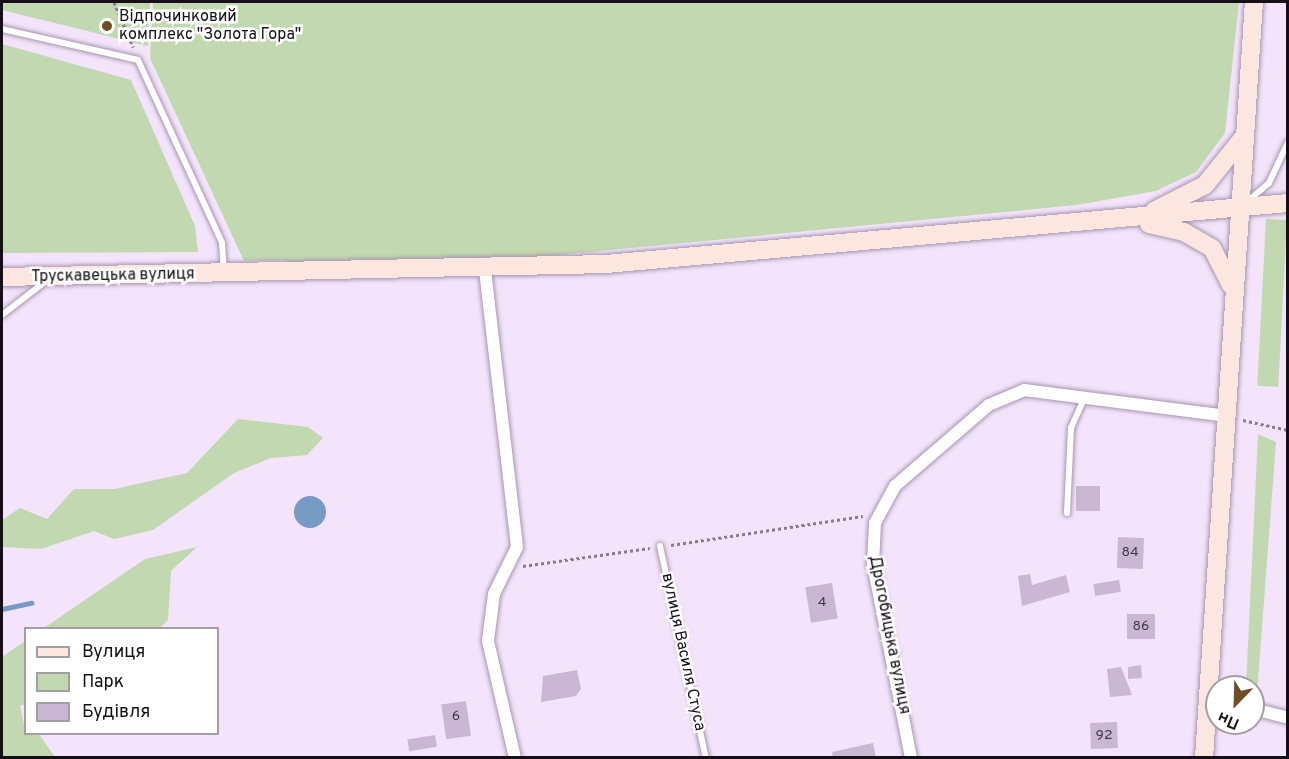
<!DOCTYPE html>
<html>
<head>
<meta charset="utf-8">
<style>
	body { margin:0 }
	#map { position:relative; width:1289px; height:759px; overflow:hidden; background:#f3e4fb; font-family:Overpass,sans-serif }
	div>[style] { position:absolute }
	.green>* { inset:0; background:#c2d8b0; transform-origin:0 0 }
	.water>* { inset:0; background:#759bc4 }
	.round { border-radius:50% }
	.stream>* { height:4.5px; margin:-2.25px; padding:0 2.25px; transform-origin:2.25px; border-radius:2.25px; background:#759bc4 }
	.building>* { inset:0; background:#cab7d3; transform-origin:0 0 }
	.path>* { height:3px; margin-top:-1.5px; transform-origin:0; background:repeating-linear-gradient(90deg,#867c8c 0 3px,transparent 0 6px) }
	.roads { filter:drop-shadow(0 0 2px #a795b0) drop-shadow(0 0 2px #a795b0) }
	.service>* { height:6px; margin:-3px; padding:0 3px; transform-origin:3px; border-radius:3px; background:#fff }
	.minor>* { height:12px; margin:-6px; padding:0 6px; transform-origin:6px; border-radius:6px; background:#fff }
	.secondary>* { height:18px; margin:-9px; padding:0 9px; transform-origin:9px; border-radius:9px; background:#fce7e0 }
	.dots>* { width:16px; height:16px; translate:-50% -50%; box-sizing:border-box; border:3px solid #fff; border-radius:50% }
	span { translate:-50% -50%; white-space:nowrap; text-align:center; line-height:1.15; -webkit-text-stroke:5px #fff; paint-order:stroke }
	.number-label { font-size:14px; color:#423947 }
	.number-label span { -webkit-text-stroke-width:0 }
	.poi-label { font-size:16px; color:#150f18 }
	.left { translate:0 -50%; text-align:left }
	.street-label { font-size:16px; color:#150f18 }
	.frame { position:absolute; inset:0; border:3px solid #150f18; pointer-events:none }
	.legend { position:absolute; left:24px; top:627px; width:195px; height:108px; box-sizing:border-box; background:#fff; border:2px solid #a19fa3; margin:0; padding:8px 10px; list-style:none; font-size:18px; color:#150f18 }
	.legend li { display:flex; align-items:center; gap:12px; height:30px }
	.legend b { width:30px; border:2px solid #a19fa3 }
	.north { position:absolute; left:1205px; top:675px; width:60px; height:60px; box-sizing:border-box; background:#fff; border:2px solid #a19fa3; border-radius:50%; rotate:203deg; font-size:16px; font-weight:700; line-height:24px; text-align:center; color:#150f18 }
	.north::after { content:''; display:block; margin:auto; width:21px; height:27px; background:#6f4e25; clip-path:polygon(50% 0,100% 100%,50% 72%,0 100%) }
</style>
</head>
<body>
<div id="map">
	<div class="green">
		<div style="clip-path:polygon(2px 2px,150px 2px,148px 46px,2px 10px)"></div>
		<div style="clip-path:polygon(153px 2px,1239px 2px,1225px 133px,1196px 172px,1156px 191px,1077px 205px,527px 258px,297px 266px,284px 260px,244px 261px,150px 58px)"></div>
		<div style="clip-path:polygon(2px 44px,131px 80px,195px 226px,198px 252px,2px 253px)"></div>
		<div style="left:1266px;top:219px;width:21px;height:167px;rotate:3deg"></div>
		<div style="clip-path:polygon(238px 419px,308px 427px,323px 438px,307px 455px,271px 458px,234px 473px,153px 530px,114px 539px,94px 531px,41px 549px,2px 547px,2px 520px,20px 508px,47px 519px,74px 489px,114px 489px,187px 473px)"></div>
		<div style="clip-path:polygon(1258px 434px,1276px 442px,1257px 694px,1246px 687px)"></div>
		<div style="clip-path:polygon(197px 547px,171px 571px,168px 620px,160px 628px,44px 628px,145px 559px)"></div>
		<div style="clip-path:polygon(25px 641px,25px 704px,20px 706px,26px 734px,39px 734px,55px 757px,2px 757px,2px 657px)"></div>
	</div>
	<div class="water">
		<div class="round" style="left:294px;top:496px;width:32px;height:32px"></div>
	</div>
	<div class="stream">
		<div style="left:2px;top:609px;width:30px;rotate:-12deg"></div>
	</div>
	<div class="building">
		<div style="left:1076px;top:486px;width:24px;height:25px"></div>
		<div style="left:1118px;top:537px;width:26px;height:31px;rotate:2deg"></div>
		<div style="clip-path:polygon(1030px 574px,1032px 585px,1066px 575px,1070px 592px,1022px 606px,1018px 576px)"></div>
		<div style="left:1119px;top:580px;width:12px;height:26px;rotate:81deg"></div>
		<div style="left:832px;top:583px;width:36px;height:27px;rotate:81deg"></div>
		<div style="left:1127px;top:614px;width:28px;height:25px"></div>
		<div style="clip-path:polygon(1141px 665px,1142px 678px,1128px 679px,1128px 667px)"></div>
		<div style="clip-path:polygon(1121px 667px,1132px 695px,1110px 697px,1107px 669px)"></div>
		<div style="clip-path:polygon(577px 670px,581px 689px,576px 696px,541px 702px,543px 676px)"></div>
		<div style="left:466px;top:701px;width:35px;height:25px;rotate:82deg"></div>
		<div style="left:1117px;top:722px;width:26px;height:27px;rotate:88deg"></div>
		<div style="left:435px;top:735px;width:12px;height:28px;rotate:81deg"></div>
		<div style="clip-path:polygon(873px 743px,876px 758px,833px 758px,832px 752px)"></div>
	</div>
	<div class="path">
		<div style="left:114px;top:2px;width:49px;rotate:67.1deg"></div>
		<div style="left:1243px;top:420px;width:46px;rotate:12.5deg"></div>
		<div style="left:671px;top:545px;width:194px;rotate:-8.6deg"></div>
		<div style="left:523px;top:566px;width:128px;rotate:-8.1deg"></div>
	</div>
	<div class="roads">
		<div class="service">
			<div style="left:2px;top:29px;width:139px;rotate:12.8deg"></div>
			<div style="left:138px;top:60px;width:201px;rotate:65.3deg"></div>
			<div style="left:222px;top:243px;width:27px;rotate:86deg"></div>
			<div style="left:1247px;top:202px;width:29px;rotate:-41deg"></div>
			<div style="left:1269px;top:183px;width:45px;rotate:-65.1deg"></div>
			<div style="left:2px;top:315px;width:56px;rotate:-37.7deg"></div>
			<div style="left:1067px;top:513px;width:85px;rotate:-87.3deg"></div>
			<div style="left:1071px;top:428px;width:30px;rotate:-66deg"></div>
			<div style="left:660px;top:546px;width:217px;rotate:77.8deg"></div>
		</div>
		<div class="minor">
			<div style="left:485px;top:270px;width:279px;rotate:83.4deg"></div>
			<div style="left:517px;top:547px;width:52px;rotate:116.1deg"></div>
			<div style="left:494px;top:594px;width:47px;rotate:97.3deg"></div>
			<div style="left:488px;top:641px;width:120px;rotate:77deg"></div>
			<div style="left:1253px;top:709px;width:36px;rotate:14deg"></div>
			<div style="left:911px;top:758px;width:197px;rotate:-101.1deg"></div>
			<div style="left:873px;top:565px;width:42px;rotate:-87.3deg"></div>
			<div style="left:875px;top:523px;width:42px;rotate:-61.6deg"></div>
			<div style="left:895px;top:486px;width:124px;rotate:-40.8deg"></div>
			<div style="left:989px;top:405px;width:38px;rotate:-23deg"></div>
			<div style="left:1024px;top:390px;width:205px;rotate:7.3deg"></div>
		</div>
		<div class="secondary">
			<div style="left:1154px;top:211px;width:57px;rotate:-27deg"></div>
			<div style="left:1205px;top:185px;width:59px;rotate:-51.2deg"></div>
			<div style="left:1149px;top:224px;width:36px;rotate:13deg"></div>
			<div style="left:1184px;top:232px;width:32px;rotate:30deg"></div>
			<div style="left:1212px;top:248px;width:42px;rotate:62.8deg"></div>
			<div style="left:2px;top:277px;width:604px;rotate:-1.23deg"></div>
			<div style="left:606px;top:264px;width:685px;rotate:-5.11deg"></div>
			<div style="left:1204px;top:758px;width:758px;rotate:-86.22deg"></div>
		</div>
	</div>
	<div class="dots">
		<div style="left:107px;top:26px;background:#6f4e25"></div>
	</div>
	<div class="number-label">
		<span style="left:1130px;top:553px">84</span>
		<span style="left:822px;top:603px">4</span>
		<span style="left:1141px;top:627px">86</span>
		<span style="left:456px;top:717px">6</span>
		<span style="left:1104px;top:736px">92</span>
	</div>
	<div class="poi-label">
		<span class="left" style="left:119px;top:26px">Відпочинковий<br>комплекс "Золота Гора"</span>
	</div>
	<div class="street-label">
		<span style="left:113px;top:276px;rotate:-1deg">Трускавецька вулиця</span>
		<span style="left:889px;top:635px;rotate:79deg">Дрогобицька вулиця</span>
		<span style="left:683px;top:652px;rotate:78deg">вулиця Василя Стуса</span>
	</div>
	<div class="frame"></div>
	<ul class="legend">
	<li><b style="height:8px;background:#fce7e0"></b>Вулиця</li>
	<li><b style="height:16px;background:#c2d8b0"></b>Парк</li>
	<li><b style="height:16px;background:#cab7d3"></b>Будівля</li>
	</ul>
	<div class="north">Пн</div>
</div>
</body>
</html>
